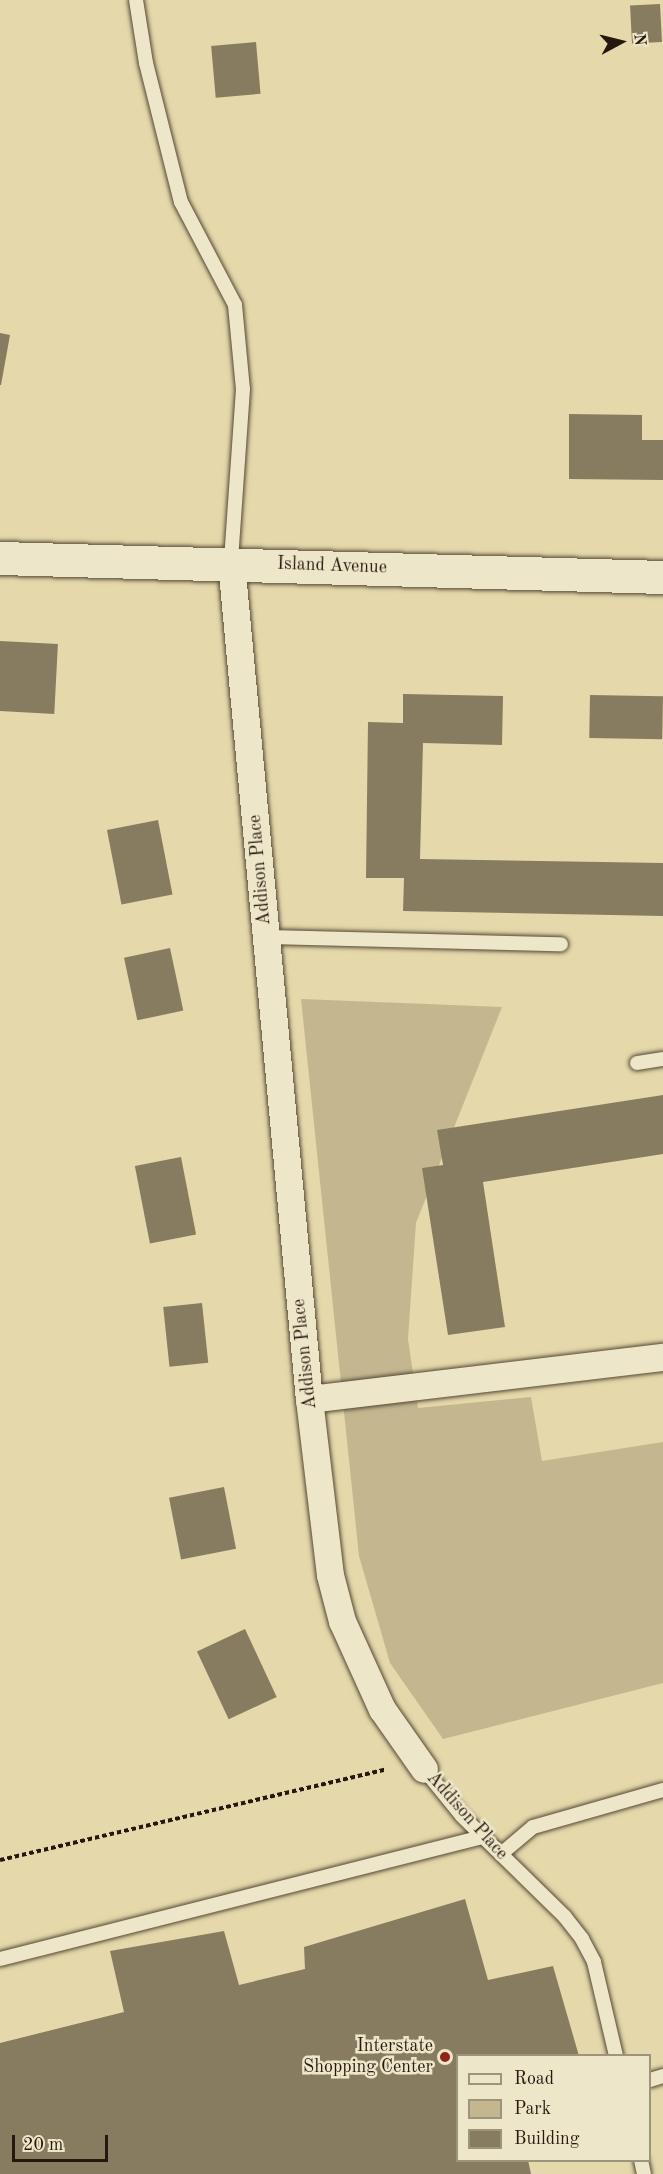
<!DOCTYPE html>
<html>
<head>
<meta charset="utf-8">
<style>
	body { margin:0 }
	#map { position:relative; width:663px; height:2174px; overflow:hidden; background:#e5d8aa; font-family:"Old Standard TT",serif }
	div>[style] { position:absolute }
	.green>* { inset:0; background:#c4b790 }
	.building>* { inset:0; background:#887c60; transform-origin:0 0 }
	.path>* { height:4px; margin-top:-2px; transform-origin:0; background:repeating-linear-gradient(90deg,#24180f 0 4.5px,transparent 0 7.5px) }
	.roads { filter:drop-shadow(0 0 2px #544836) drop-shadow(0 0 2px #544836) }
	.service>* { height:14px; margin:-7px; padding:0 7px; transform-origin:7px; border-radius:7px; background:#eee6c8 }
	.minor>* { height:27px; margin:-13.5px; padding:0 13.5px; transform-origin:13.5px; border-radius:13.5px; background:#eee6c8 }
	.tertiary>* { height:33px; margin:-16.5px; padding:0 16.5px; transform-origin:16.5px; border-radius:16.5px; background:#eee6c8 }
	.dots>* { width:16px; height:16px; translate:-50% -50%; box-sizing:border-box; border:3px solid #eee6c8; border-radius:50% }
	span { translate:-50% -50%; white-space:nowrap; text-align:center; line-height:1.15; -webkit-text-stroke:5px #eee6c8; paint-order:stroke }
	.street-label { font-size:18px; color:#24180f }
	.poi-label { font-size:18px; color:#24180f }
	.right { translate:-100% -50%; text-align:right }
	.legend { position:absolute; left:456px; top:2054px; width:195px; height:108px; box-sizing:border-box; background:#eee6c8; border:2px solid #9d947e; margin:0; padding:8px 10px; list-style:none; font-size:18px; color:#24180f }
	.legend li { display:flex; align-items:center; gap:12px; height:30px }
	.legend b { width:30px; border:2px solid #9d947e }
	.north { position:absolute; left:591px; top:12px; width:60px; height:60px; -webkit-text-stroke:4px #eee6c8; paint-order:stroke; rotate:83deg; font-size:16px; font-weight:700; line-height:24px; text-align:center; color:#24180f }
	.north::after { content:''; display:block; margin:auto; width:21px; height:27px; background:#24180f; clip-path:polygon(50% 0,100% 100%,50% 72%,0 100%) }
	.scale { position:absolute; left:12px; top:2135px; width:96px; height:27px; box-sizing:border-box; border:3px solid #24180f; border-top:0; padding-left:8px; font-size:18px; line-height:21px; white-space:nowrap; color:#24180f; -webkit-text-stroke:4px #eee6c8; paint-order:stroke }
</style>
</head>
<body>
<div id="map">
	<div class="green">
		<div style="clip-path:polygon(301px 999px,502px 1007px,416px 1223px,408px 1339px,418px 1408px,531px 1397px,542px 1461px,663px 1442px,663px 1683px,443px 1739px,390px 1663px,359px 1556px)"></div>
	</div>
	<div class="building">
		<div style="left:660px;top:4px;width:38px;height:30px;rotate:87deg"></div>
		<div style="left:256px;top:42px;width:52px;height:45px;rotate:85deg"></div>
		<div style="clip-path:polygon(0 333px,10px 335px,1px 385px,0 385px)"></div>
		<div style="clip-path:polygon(569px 414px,642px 415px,642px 440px,663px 440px,663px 480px,569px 479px)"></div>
		<div style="left:0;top:641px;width:58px;height:70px;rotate:3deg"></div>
		<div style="clip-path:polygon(403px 694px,503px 696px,502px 745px,423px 743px,420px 859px,663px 863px,663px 916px,403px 911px,404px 878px,366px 878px,368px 722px,403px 723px)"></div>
		<div style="left:590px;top:695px;width:73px;height:43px;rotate:1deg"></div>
		<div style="left:158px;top:820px;width:76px;height:52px;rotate:79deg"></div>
		<div style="left:170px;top:948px;width:64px;height:47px;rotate:78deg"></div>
		<div style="clip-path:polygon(663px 1095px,663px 1154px,483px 1182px,505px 1327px,448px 1335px,422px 1168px,443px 1165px,437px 1130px)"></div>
		<div style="left:181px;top:1157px;width:79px;height:47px;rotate:79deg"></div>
		<div style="left:202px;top:1303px;width:60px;height:39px;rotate:84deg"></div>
		<div style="left:224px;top:1487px;width:63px;height:56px;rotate:79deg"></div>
		<div style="left:245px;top:1629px;width:75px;height:53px;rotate:65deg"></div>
		<div style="clip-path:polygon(465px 1899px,488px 1980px,553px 1966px,579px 2056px,458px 2056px,458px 2160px,528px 2160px,531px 2174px,0 2174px,0 2043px,124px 2012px,110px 1951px,224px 1931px,239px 1985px,305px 1969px,304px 1947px)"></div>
	</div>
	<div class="path">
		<div style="left:0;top:1860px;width:395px;rotate:-13.2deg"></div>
	</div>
	<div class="roads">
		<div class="service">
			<div style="left:136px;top:0;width:64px;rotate:81deg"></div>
			<div style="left:146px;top:63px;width:143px;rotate:75.9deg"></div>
			<div style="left:181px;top:202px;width:116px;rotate:62.3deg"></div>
			<div style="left:235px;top:305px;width:84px;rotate:84.6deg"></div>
			<div style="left:243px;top:389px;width:173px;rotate:94deg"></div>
			<div style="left:266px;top:937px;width:295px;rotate:1.4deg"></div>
			<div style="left:637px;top:1063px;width:26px;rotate:-9deg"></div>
			<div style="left:424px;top:1769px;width:60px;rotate:51deg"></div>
			<div style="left:462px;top:1816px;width:144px;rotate:44.4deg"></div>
			<div style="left:565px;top:1917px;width:28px;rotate:52deg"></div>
			<div style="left:582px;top:1939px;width:26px;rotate:62deg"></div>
			<div style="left:594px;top:1962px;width:97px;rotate:76.8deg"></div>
			<div style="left:501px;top:1854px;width:42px;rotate:-40.2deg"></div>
			<div style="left:533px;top:1827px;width:135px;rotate:-15.9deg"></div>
			<div style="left:0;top:1959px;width:498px;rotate:-14.2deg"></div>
			<div style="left:650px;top:2080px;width:14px;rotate:-17deg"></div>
			<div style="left:641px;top:2160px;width:14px;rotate:78deg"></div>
		</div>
		<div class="minor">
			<div style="left:231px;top:562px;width:841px;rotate:84.68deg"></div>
			<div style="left:309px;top:1399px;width:177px;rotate:83.2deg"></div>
			<div style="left:330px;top:1575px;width:48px;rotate:75.4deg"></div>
			<div style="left:342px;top:1621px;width:97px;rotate:65.6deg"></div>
			<div style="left:382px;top:1709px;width:73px;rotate:55deg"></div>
			<div style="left:309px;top:1399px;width:356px;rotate:-6.8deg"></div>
		</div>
		<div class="tertiary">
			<div style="left:0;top:558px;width:663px;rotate:1.64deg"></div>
		</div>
	</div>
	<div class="dots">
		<div style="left:445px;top:2057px;background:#8f2418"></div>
	</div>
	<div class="street-label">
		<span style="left:332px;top:566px;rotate:2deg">Island Avenue</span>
		<span style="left:260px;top:870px;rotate:-95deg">Addison Place</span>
		<span style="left:305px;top:1354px;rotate:-96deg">Addison Place</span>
		<span style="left:467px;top:1816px;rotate:48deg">Addison Place</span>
	</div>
	<div class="poi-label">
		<span class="right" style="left:433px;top:2057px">Interstate<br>Shopping Center</span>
	</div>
	<ul class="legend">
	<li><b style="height:8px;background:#eee6c8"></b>Road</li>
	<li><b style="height:16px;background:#c4b790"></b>Park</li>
	<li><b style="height:16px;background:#887c60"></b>Building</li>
	</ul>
	<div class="north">N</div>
	<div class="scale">20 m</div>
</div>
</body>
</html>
